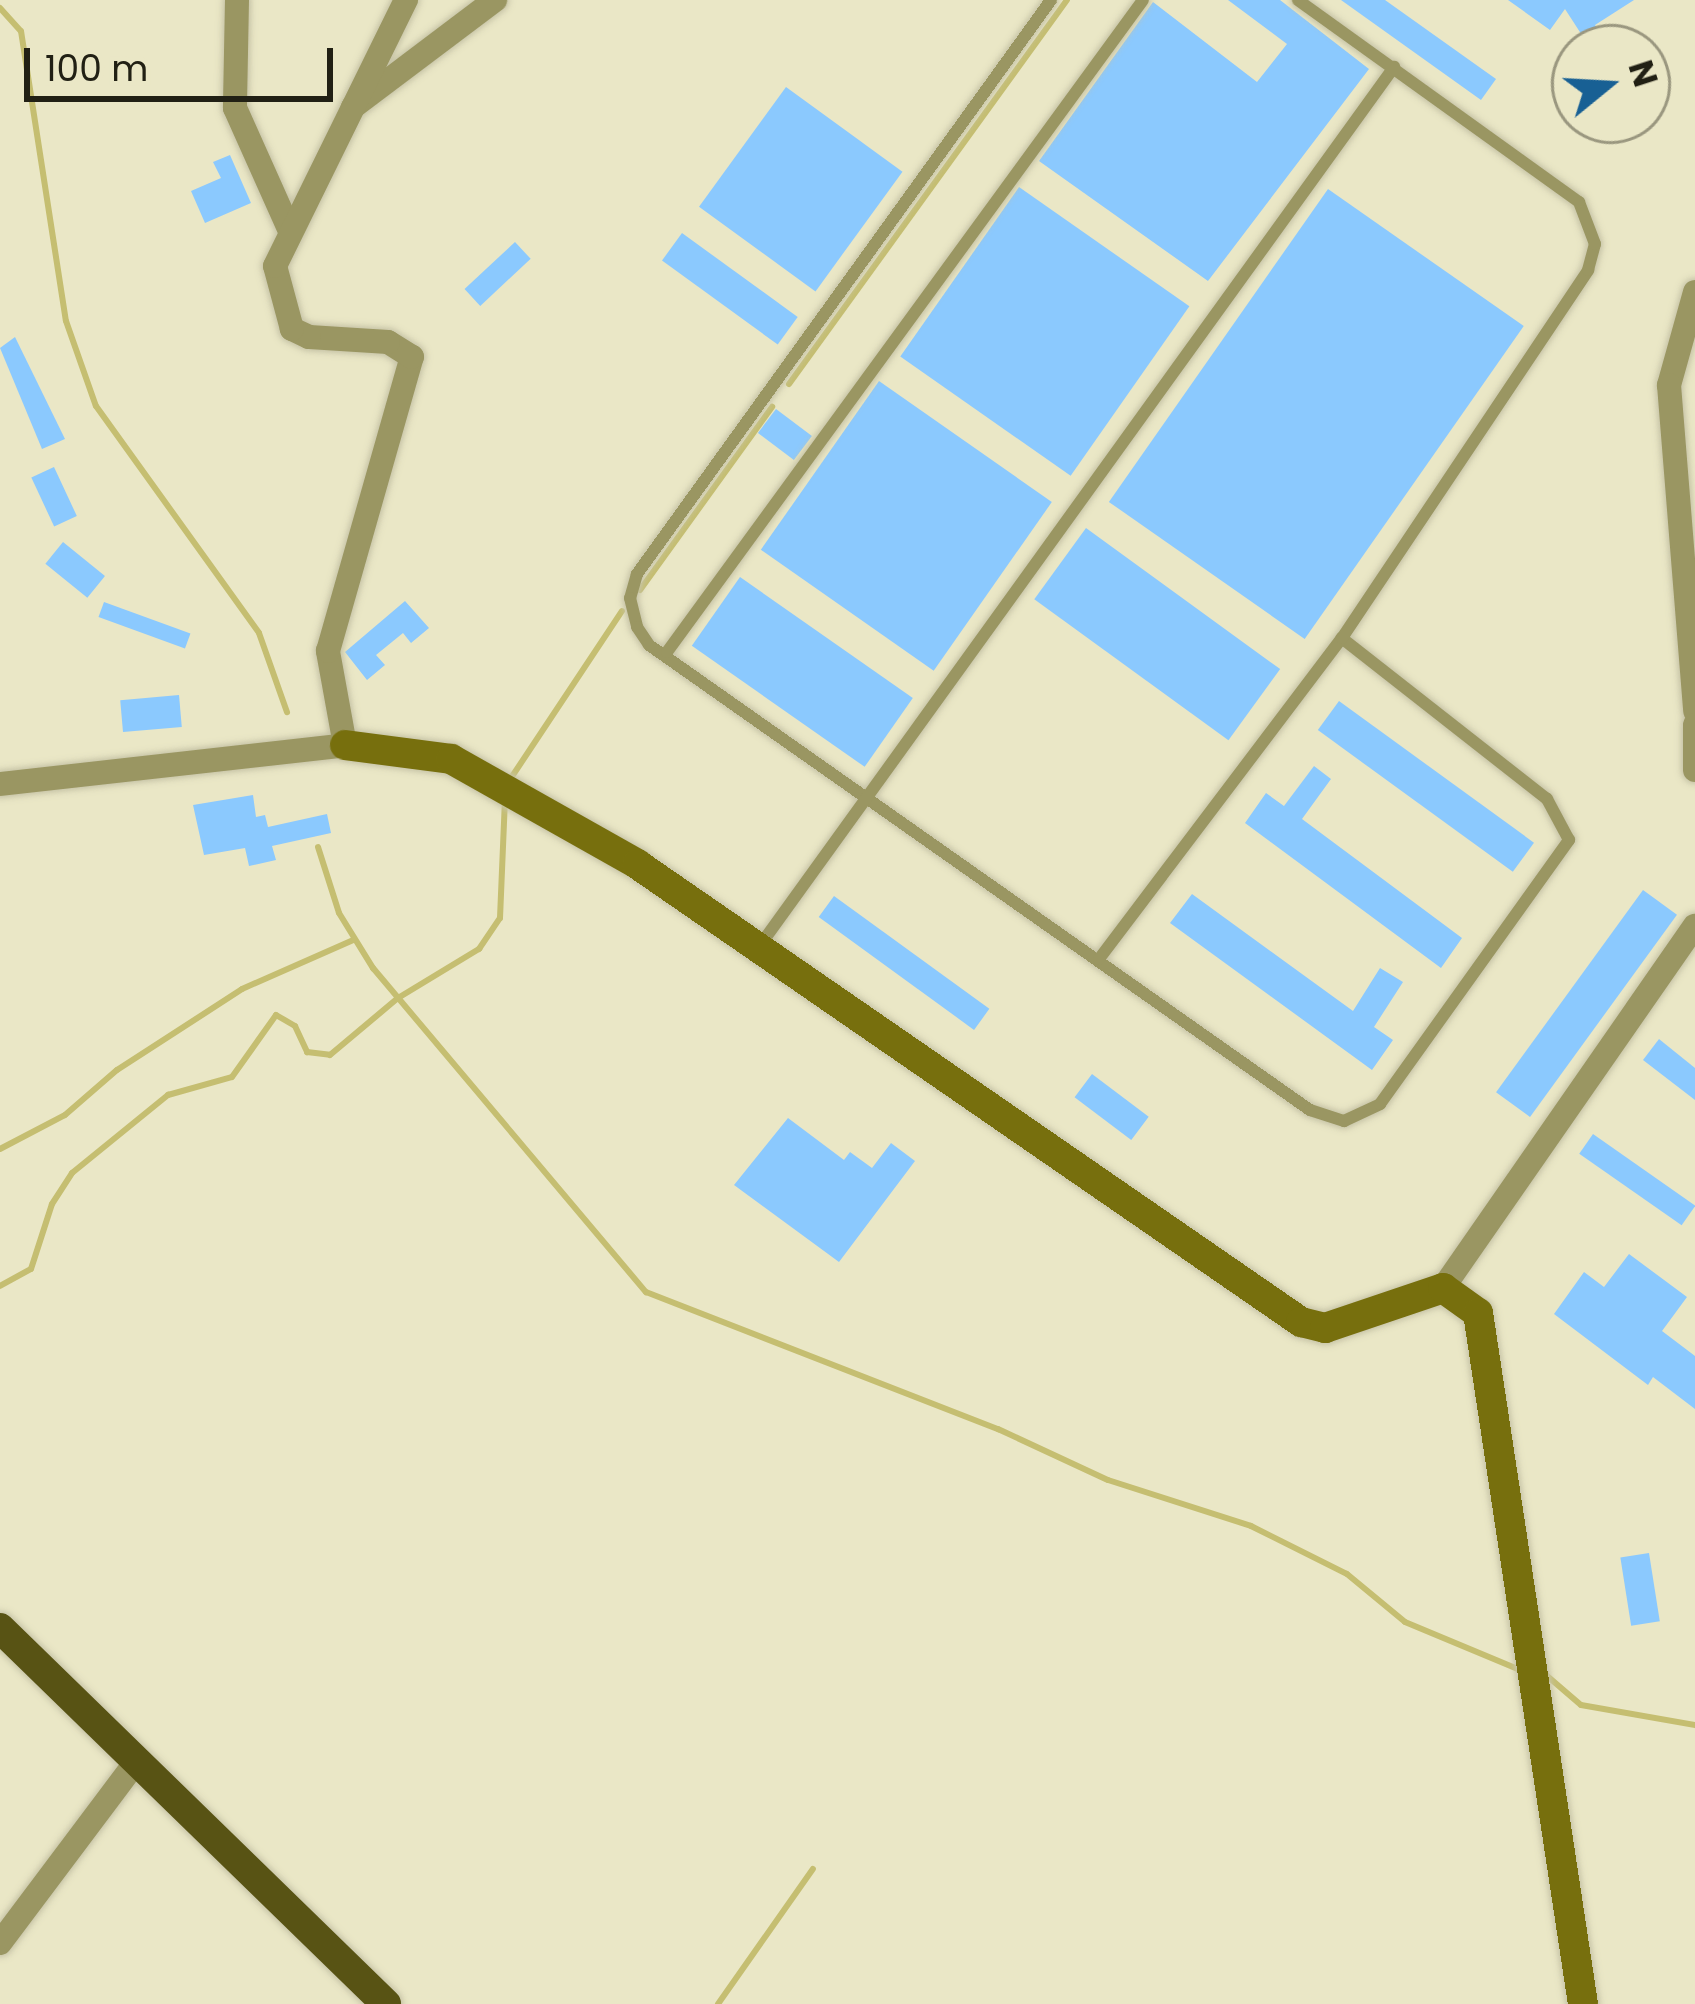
<!DOCTYPE html>
<html>
<head>
<meta charset="utf-8">
<style>
	body { margin:0 }
	#map { position:relative; width:1695px; height:2004px; overflow:hidden; background:#eae7c6; font-family:Poppins,sans-serif }
	div>[style] { position:absolute }
	.stream>* { height:6px; margin:-3px; padding:0 3px; transform-origin:3px; border-radius:3px; background:#c5be71 }
	.building>* { inset:0; background:#8bc9fe; transform-origin:0 0 }
	.roads { filter:drop-shadow(0 0 3px #c6c3a6) drop-shadow(0 0 3px #c6c3a6) }
	.lane>* { height:12px; margin:-6px; padding:0 6px; transform-origin:6px; border-radius:6px; background:#9a9662 }
	.street>* { height:24px; margin:-12px; padding:0 12px; transform-origin:12px; border-radius:12px; background:#9a9662 }
	.secondary>* { height:30px; margin:-15px; padding:0 15px; transform-origin:15px; border-radius:15px; background:#776f0d }
	.primary>* { height:30px; margin:-15px; padding:0 15px; transform-origin:15px; border-radius:15px; background:#585314 }
	span { translate:-50% -50%; white-space:nowrap; text-align:center; line-height:1.15; -webkit-text-stroke:10px #eae7c6; paint-order:stroke }
	.north { position:absolute; left:1551px; top:24px; width:120px; height:120px; box-sizing:border-box; background:#eae7c6; border:3px solid #9a977f; border-radius:50%; rotate:72deg; font-size:33px; font-weight:700; line-height:48px; text-align:center; color:#212014 }
	.north::after { content:''; display:block; margin:auto; width:42px; height:54px; background:#186094; clip-path:polygon(50% 0,100% 100%,50% 72%,0 100%) }
	.scale { position:absolute; left:24px; top:48px; width:309px; height:54px; box-sizing:border-box; border:6px solid #212014; border-top:0; padding-left:15px; font-size:36px; line-height:42px; white-space:nowrap; color:#212014; -webkit-text-stroke:9px #eae7c6; paint-order:stroke }
</style>
</head>
<body>
<div id="map">
	<div class="stream">
		<div style="left:0;top:8px;width:31px;rotate:48deg"></div>
		<div style="left:21px;top:31px;width:293px;rotate:81.2deg"></div>
		<div style="left:66px;top:321px;width:90px;rotate:70.6deg"></div>
		<div style="left:96px;top:406px;width:279px;rotate:54.3deg"></div>
		<div style="left:259px;top:633px;width:84px;rotate:70.5deg"></div>
		<div style="left:789px;top:384px;width:474px;rotate:-54.1deg"></div>
		<div style="left:640px;top:590px;width:226px;rotate:-54.2deg"></div>
		<div style="left:509px;top:781px;width:204px;rotate:-56.4deg"></div>
		<div style="left:318px;top:847px;width:69px;rotate:72.3deg"></div>
		<div style="left:339px;top:913px;width:65px;rotate:58.3deg"></div>
		<div style="left:373px;top:968px;width:424px;rotate:49.9deg"></div>
		<div style="left:646px;top:1292px;width:378px;rotate:21.3deg"></div>
		<div style="left:998px;top:1429px;width:121px;rotate:24.9deg"></div>
		<div style="left:1108px;top:1480px;width:150px;rotate:17.8deg"></div>
		<div style="left:1251px;top:1526px;width:107px;rotate:26.6deg"></div>
		<div style="left:1347px;top:1574px;width:75px;rotate:39.6deg"></div>
		<div style="left:1405px;top:1622px;width:128px;rotate:22.6deg"></div>
		<div style="left:0;top:1149px;width:73px;rotate:-27.6deg"></div>
		<div style="left:65px;top:1115px;width:69px;rotate:-40.9deg"></div>
		<div style="left:117px;top:1070px;width:149px;rotate:-32.9deg"></div>
		<div style="left:242px;top:989px;width:121px;rotate:-23.8deg"></div>
		<div style="left:0;top:1286px;width:35px;rotate:-29deg"></div>
		<div style="left:31px;top:1269px;width:68px;rotate:-72.1deg"></div>
		<div style="left:52px;top:1204px;width:37px;rotate:-57deg"></div>
		<div style="left:72px;top:1173px;width:124px;rotate:-39.1deg"></div>
		<div style="left:168px;top:1095px;width:66px;rotate:-15.7deg"></div>
		<div style="left:232px;top:1077px;width:76px;rotate:-54.6deg"></div>
		<div style="left:276px;top:1015px;width:22px;rotate:30deg"></div>
		<div style="left:295px;top:1026px;width:29px;rotate:65deg"></div>
		<div style="left:307px;top:1052px;width:23px;rotate:7deg"></div>
		<div style="left:330px;top:1055px;width:89px;rotate:-40deg"></div>
		<div style="left:398px;top:998px;width:95px;rotate:-31.2deg"></div>
		<div style="left:479px;top:949px;width:37px;rotate:-56deg"></div>
		<div style="left:500px;top:918px;width:117px;rotate:-87.6deg"></div>
		<div style="left:1546px;top:1675px;width:46px;rotate:40.6deg"></div>
		<div style="left:1581px;top:1705px;width:116px;rotate:10deg"></div>
		<div style="left:718px;top:2004px;width:165px;rotate:-54.9deg"></div>
	</div>
	<div class="building">
		<div style="clip-path:polygon(1228px 0,1280px 0,1369px 69px,1208px 281px,1039px 161px,1153px 2px,1257px 82px,1287px 44px)"></div>
		<div style="clip-path:polygon(1341px 0,1385px 0,1496px 79px,1481px 100px)"></div>
		<div style="clip-path:polygon(1508px 0,1634px 0,1595px 25px,1601px 34px,1587px 43px,1565px 9px,1550px 30px)"></div>
		<div style="left:786px;top:87px;width:144px;height:148px;rotate:36deg"></div>
		<div style="clip-path:polygon(230px 155px,251px 203px,205px 223px,191px 191px,221px 178px,213px 162px)"></div>
		<div style="left:1019px;top:187px;width:208px;height:207px;rotate:35deg"></div>
		<div style="left:1328px;top:189px;width:239px;height:382px;rotate:35deg"></div>
		<div style="left:682px;top:233px;width:143px;height:34px;rotate:36deg"></div>
		<div style="left:515px;top:242px;width:23px;height:69px;rotate:47deg"></div>
		<div style="clip-path:polygon(15px 337px,65px 439px,42px 449px,0 348px)"></div>
		<div style="left:879px;top:381px;width:211px;height:206px;rotate:35deg"></div>
		<div style="left:776px;top:409px;width:45px;height:30px;rotate:37deg"></div>
		<div style="left:54px;top:467px;width:54px;height:25px;rotate:65deg"></div>
		<div style="left:1086px;top:528px;width:240px;height:88px;rotate:36deg"></div>
		<div style="left:63px;top:542px;width:54px;height:28px;rotate:39deg"></div>
		<div style="left:740px;top:577px;width:211px;height:84px;rotate:35deg"></div>
		<div style="clip-path:polygon(405px 601px,429px 628px,411px 643px,403px 633px,376px 655px,385px 665px,367px 680px,345px 652px)"></div>
		<div style="left:104px;top:602px;width:92px;height:16px;rotate:20deg"></div>
		<div style="left:179px;top:695px;width:32px;height:59px;rotate:85deg"></div>
		<div style="left:1339px;top:701px;width:241px;height:36px;rotate:36deg"></div>
		<div style="clip-path:polygon(1314px 766px,1331px 779px,1302px 819px,1462px 938px,1441px 968px,1245px 823px,1266px 793px,1284px 806px)"></div>
		<div style="clip-path:polygon(253px 795px,256px 817px,265px 815px,268px 827px,327px 814px,331px 833px,272px 846px,276px 860px,249px 866px,245px 848px,204px 855px,193px 805px)"></div>
		<div style="left:1643px;top:890px;width:42px;height:250px;rotate:36deg"></div>
		<div style="clip-path:polygon(1192px 894px,1353px 1011px,1380px 968px,1403px 982px,1374px 1027px,1393px 1040px,1372px 1070px,1170px 923px)"></div>
		<div style="left:834px;top:896px;width:192px;height:26px;rotate:36deg"></div>
		<div style="clip-path:polygon(1659px 1039px,1695px 1068px,1695px 1100px,1643px 1060px)"></div>
		<div style="left:1092px;top:1074px;width:71px;height:29px;rotate:37deg"></div>
		<div style="clip-path:polygon(788px 1118px,844px 1160px,850px 1152px,872px 1168px,891px 1143px,915px 1161px,839px 1262px,734px 1185px)"></div>
		<div style="left:1593px;top:1134px;width:125px;height:24px;rotate:35deg"></div>
		<div style="clip-path:polygon(1629px 1254px,1687px 1297px,1662px 1331px,1695px 1356px,1695px 1409px,1653px 1377px,1648px 1385px,1554px 1314px,1584px 1272px,1604px 1287px)"></div>
		<div style="left:1649px;top:1553px;width:69px;height:29px;rotate:81deg"></div>
	</div>
	<div class="roads">
		<div class="lane">
			<div style="left:1051px;top:0;width:708px;rotate:125.8deg"></div>
			<div style="left:637px;top:574px;width:25px;rotate:106deg"></div>
			<div style="left:630px;top:598px;width:30px;rotate:76deg"></div>
			<div style="left:637px;top:627px;width:22px;rotate:56deg"></div>
			<div style="left:649px;top:645px;width:808px;rotate:35.13deg"></div>
			<div style="left:1310px;top:1110px;width:36px;rotate:18deg"></div>
			<div style="left:1344px;top:1121px;width:40px;rotate:-25deg"></div>
			<div style="left:1380px;top:1104px;width:325px;rotate:-54.4deg"></div>
			<div style="left:1569px;top:840px;width:47px;rotate:-118.2deg"></div>
			<div style="left:1547px;top:799px;width:261px;rotate:-141.9deg"></div>
			<div style="left:667px;top:652px;width:807px;rotate:-53.87deg"></div>
			<div style="left:761px;top:944px;width:1082px;rotate:-54.18deg"></div>
			<div style="left:1099px;top:959px;width:403px;rotate:-52.9deg"></div>
			<div style="left:1342px;top:638px;width:443px;rotate:-56.2deg"></div>
			<div style="left:1588px;top:270px;width:27px;rotate:-75deg"></div>
			<div style="left:1595px;top:244px;width:45px;rotate:-110.9deg"></div>
			<div style="left:1579px;top:202px;width:346px;rotate:-144.3deg"></div>
		</div>
		<div class="street">
			<div style="left:237px;top:0;width:108px;rotate:91.1deg"></div>
			<div style="left:235px;top:108px;width:135px;rotate:65.9deg"></div>
			<div style="left:353px;top:107px;width:178px;rotate:-37deg"></div>
			<div style="left:1695px;top:292px;width:97px;rotate:105.6deg"></div>
			<div style="left:1669px;top:385px;width:327px;rotate:85.4deg"></div>
			<div style="left:1695px;top:725px;width:45px;rotate:90deg"></div>
			<div style="left:0;top:784px;width:347px;rotate:-6.4deg"></div>
			<div style="left:345px;top:745px;width:96px;rotate:-100.3deg"></div>
			<div style="left:328px;top:651px;width:306px;rotate:-74.1deg"></div>
			<div style="left:412px;top:357px;width:28px;rotate:-148deg"></div>
			<div style="left:388px;top:342px;width:79px;rotate:-176.4deg"></div>
			<div style="left:309px;top:337px;width:19px;rotate:-155deg"></div>
			<div style="left:292px;top:329px;width:65px;rotate:-105.1deg"></div>
			<div style="left:275px;top:266px;width:297px;rotate:-63.8deg"></div>
			<div style="left:1443px;top:1288px;width:441px;rotate:-55.2deg"></div>
			<div style="left:0;top:1943px;width:226px;rotate:-53.1deg"></div>
		</div>
		<div class="secondary">
			<div style="left:345px;top:745px;width:107px;rotate:7.5deg"></div>
			<div style="left:451px;top:759px;width:214px;rotate:29.4deg"></div>
			<div style="left:637px;top:864px;width:807px;rotate:34.6deg"></div>
			<div style="left:1301px;top:1322px;width:25px;rotate:14deg"></div>
			<div style="left:1325px;top:1328px;width:125px;rotate:-18.7deg"></div>
			<div style="left:1443px;top:1288px;width:43px;rotate:35.5deg"></div>
			<div style="left:1478px;top:1313px;width:699px;rotate:81.36deg"></div>
		</div>
		<div class="primary">
			<div style="left:0;top:1628px;width:539px;rotate:44.25deg"></div>
		</div>
	</div>
	<div class="north">N</div>
	<div class="scale">100 m</div>
</div>
</body>
</html>
